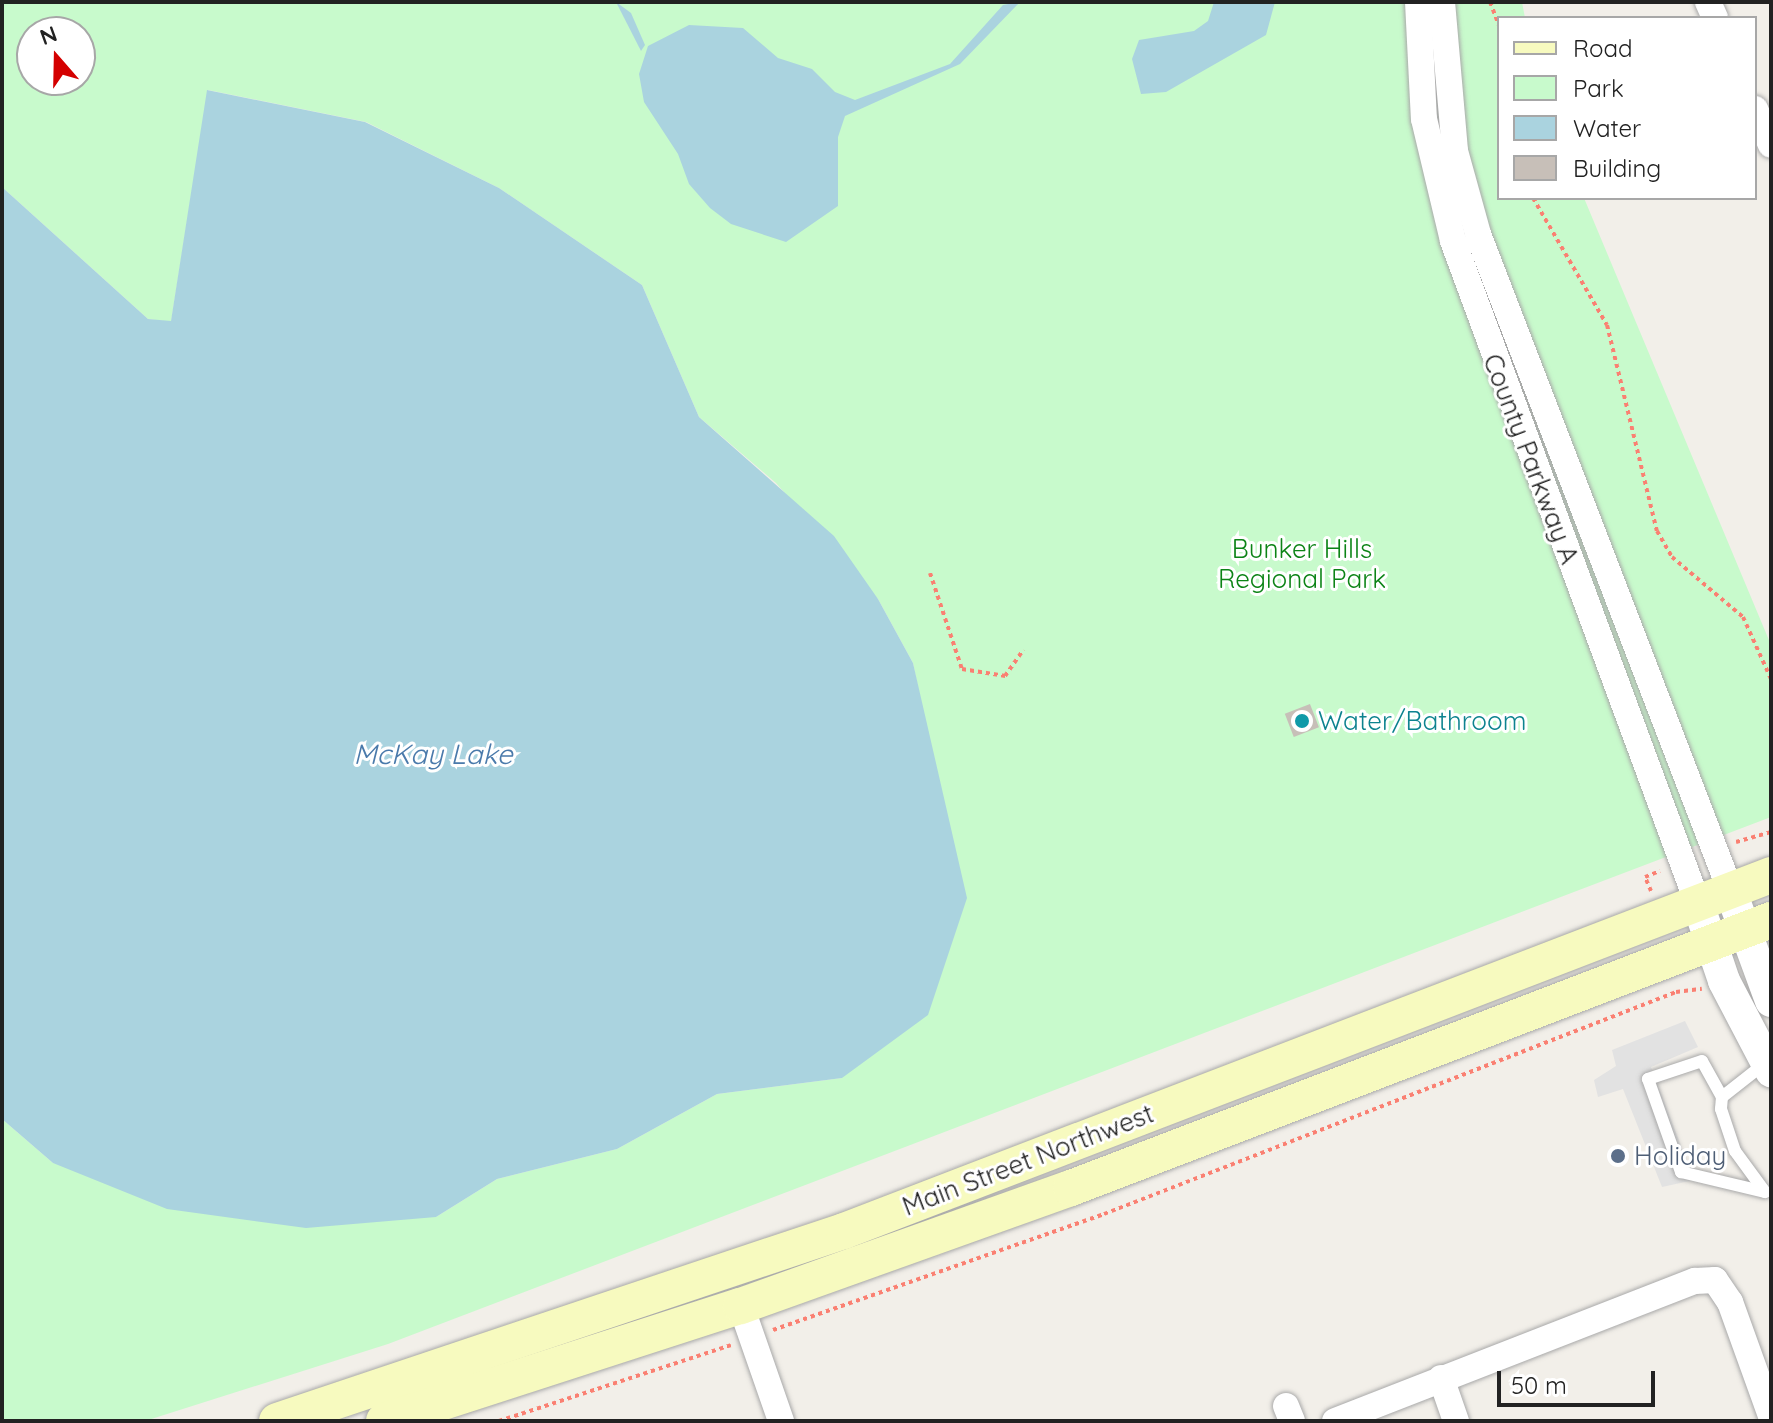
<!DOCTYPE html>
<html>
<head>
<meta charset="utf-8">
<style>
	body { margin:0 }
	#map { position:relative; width:1773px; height:1423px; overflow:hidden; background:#f2efe9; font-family:Quicksand,sans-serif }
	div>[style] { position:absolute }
	.park>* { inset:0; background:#c8facc }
	.parking>* { inset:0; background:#e2e2e2 }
	.water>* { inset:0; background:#aad3df }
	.building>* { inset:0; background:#c7bfb8; transform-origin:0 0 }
	.path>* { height:4px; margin-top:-2px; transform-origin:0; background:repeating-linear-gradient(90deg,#fa8072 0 4px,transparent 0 8px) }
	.roads { filter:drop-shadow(0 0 2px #a9a9a9) drop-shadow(0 0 2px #a9a9a9) }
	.service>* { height:12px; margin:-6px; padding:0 6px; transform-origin:6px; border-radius:6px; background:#fff }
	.minor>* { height:26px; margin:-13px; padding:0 13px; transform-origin:13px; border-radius:13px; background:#fff }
	.tertiary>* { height:32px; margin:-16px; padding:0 16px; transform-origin:16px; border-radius:16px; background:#fff }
	.secondary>* { height:36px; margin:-18px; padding:0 18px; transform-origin:18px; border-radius:18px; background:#f7fabf }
	.dots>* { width:22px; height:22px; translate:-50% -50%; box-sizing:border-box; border:4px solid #fff; border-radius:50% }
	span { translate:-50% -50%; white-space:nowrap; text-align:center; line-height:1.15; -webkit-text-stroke:6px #fff; paint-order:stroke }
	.street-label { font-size:26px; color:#222 }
	.park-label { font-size:26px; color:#0c8416 }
	.culture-label { font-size:26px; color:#0d838f }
	.left { translate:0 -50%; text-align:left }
	.service-label { font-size:26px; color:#4e5e75 }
	.water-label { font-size:28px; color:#4a7aab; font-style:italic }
	.frame { position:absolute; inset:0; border:4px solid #222; pointer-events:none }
	.legend { position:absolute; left:1497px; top:16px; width:260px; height:184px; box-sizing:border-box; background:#fff; border:2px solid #a7a7a7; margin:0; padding:10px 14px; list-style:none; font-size:24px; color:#222 }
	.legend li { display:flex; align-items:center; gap:16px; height:40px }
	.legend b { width:40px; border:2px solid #a7a7a7 }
	.north { position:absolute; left:16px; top:16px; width:80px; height:80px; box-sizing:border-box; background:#fff; border:2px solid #a7a7a7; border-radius:50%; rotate:340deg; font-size:22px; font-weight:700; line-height:32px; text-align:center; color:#222 }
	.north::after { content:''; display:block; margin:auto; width:28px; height:36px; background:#d40000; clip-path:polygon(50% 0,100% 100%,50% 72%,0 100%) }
	.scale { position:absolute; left:1497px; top:1371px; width:158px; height:36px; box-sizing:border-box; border:4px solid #222; border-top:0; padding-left:10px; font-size:24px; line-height:28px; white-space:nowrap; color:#222; -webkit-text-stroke:6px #fff; paint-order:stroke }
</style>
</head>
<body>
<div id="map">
	<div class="park">
		<div style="clip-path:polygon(evenodd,2px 2px,1522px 2px,1525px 18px,1499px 18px,1499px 198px,1584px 198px,1771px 645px,1771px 817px,388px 1344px,145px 1421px,2px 1421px,2px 1119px,53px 1163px,436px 1217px,497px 1179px,617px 1149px,717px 1094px,842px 1078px,936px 775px,913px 663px,878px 599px,776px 483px,699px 417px,642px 285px,499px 188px,366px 122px,208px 90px,171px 322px,148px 319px,2px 187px,2px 2px,32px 32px,80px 32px,80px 80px,32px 80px,32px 32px)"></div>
	</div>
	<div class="parking">
		<div style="clip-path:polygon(1685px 1021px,1698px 1047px,1651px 1067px,1694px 1180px,1662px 1187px,1623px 1089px,1598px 1097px,1594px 1080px,1616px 1066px,1612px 1050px)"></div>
	</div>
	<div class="water">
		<div style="clip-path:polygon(616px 2px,631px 13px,645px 45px,641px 51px)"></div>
		<div style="clip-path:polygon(1020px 2px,960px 64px,845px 116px,838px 137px,838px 206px,786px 242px,731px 224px,710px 208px,689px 184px,678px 154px,644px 102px,639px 74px,648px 46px,689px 25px,743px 28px,778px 58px,812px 69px,835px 92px,855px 100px,950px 64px,1003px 5px)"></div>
		<div style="clip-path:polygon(1214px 2px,1275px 2px,1266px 35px,1166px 92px,1141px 94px,1132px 59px,1139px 40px,1194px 31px,1208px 21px)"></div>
		<div style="clip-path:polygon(207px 90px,365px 122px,499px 188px,642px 285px,699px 417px,834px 536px,878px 599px,913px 663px,967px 898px,928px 1015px,842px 1078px,717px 1094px,617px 1149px,497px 1179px,436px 1217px,306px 1228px,167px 1209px,53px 1163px,2px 1119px,2px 187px,148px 319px,171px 321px)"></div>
	</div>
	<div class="building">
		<div style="left:1310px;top:704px;width:25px;height:27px;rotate:69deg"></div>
	</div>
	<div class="path">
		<div style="left:1490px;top:2px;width:25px;rotate:69deg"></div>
		<div style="left:1533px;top:198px;width:147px;rotate:59.8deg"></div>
		<div style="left:1607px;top:325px;width:212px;rotate:76.4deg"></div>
		<div style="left:1657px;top:531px;width:30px;rotate:60deg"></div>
		<div style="left:1672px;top:557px;width:93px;rotate:40.2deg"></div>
		<div style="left:1743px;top:617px;width:68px;rotate:65.7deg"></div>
		<div style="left:930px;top:573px;width:101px;rotate:71.6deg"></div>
		<div style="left:962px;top:669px;width:44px;rotate:9.2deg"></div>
		<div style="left:1005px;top:676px;width:32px;rotate:-55deg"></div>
		<div style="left:1736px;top:842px;width:36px;rotate:-16deg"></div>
		<div style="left:1651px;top:891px;width:15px;rotate:-113deg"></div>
		<div style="left:1645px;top:877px;width:16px;rotate:-22deg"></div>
		<div style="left:773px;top:1330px;width:351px;rotate:-19.3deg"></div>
		<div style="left:1104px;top:1214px;width:614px;rotate:-21.21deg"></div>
		<div style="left:1676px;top:992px;width:26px;rotate:-7deg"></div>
		<div style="left:499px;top:1421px;width:244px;rotate:-18.1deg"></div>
	</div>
	<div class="roads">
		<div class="service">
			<div style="left:1764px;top:1064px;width:53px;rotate:141.8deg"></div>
			<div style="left:1722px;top:1097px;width:12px;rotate:95deg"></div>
			<div style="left:1721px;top:1109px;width:44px;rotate:71.6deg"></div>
			<div style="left:1735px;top:1151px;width:51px;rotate:53.8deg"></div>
			<div style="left:1722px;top:1097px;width:41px;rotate:-119.1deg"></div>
			<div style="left:1702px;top:1061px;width:57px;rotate:161.6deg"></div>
			<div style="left:1648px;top:1079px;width:99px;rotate:70.5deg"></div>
			<div style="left:1681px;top:1172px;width:86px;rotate:13.4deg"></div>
		</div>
		<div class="minor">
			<div style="left:1418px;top:2px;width:117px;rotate:87.1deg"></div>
			<div style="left:1424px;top:119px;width:125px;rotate:76.6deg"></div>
			<div style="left:1453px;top:241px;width:707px;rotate:69.72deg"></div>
			<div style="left:1442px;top:2px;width:150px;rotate:85deg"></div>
			<div style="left:1455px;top:151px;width:86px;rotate:74.5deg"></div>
			<div style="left:1478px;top:234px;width:705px;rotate:68.97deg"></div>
			<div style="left:1708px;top:2px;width:17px;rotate:66deg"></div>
			<div style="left:1755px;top:109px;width:39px;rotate:66deg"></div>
			<div style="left:741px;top:1306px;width:122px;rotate:70.8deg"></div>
			<div style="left:1441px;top:1378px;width:46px;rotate:70.8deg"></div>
			<div style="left:1286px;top:1406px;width:16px;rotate:68deg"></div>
			<div style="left:1335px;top:1421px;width:386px;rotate:-21.3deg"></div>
			<div style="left:1695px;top:1281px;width:20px;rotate:-3deg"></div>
			<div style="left:1715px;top:1280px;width:27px;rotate:56deg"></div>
			<div style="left:1730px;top:1302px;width:121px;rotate:70.2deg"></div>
		</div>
		<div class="tertiary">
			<div style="left:1731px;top:892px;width:116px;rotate:69.8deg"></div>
			<div style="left:1698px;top:904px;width:81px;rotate:71.3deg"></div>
			<div style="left:1724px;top:981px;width:102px;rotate:62.4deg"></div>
		</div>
		<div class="secondary">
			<div style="left:277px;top:1421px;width:598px;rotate:-18.53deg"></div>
			<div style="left:844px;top:1231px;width:993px;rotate:-21.01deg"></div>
			<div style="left:384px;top:1421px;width:375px;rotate:-17.9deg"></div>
			<div style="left:741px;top:1306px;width:350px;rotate:-19.7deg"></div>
			<div style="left:1071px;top:1188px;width:750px;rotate:-20.95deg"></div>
		</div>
	</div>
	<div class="dots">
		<div style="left:1302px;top:721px;background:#0f9aa8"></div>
		<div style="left:1618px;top:1156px;background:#5c6f8a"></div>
	</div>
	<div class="street-label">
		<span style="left:1531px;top:459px;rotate:69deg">County Parkway A</span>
		<span style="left:1028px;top:1160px;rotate:-21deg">Main Street Northwest</span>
	</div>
	<div class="park-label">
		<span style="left:1302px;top:564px">Bunker Hills<br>Regional Park</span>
	</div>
	<div class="culture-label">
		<span class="left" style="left:1318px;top:721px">Water/Bathroom</span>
	</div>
	<div class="service-label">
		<span class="left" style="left:1634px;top:1156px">Holiday</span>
	</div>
	<div class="water-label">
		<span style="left:433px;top:754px">McKay Lake</span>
	</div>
	<div class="frame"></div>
	<ul class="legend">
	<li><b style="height:10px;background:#f7fabf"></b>Road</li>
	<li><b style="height:22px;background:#c8facc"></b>Park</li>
	<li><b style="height:22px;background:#aad3df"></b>Water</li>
	<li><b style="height:22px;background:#c7bfb8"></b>Building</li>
	</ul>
	<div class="north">N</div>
	<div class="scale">50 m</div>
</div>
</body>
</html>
